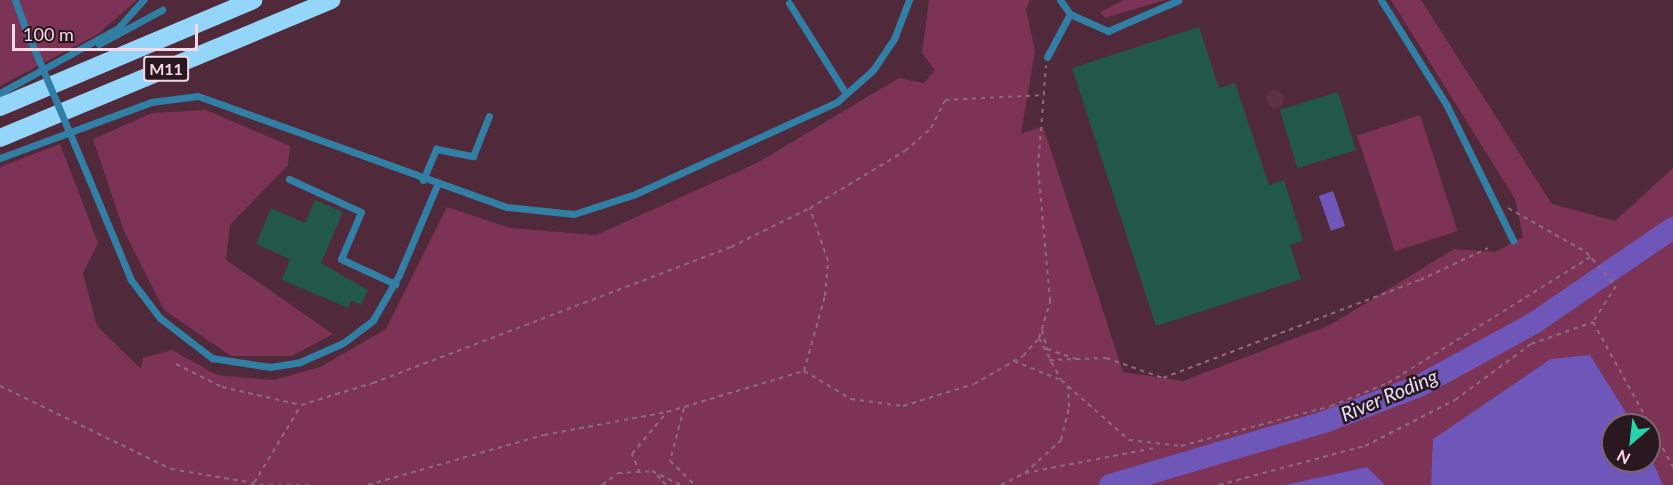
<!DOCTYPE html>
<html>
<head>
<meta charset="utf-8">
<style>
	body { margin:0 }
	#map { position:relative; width:1673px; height:485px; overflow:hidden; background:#50293a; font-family:Lato,sans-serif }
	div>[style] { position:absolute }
	.built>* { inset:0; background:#5f3146 }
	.round { border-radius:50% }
	.green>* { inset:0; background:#7c3356; transform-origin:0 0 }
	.water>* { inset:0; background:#6f56b9; transform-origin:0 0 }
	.river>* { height:22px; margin:-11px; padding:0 11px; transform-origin:11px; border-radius:11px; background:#6f56b9 }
	.building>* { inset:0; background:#215849; transform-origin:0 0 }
	.path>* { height:2px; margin-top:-1px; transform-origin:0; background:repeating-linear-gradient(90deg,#8e6b7a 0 4.5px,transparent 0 9px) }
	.lane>* { height:7px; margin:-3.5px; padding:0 3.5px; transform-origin:3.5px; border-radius:3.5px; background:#317fa4 }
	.highway>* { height:18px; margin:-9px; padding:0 9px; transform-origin:9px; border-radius:9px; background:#93d6fa }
	.lane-bridge>* { height:7px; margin:-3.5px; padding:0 3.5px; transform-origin:3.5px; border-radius:3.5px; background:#317fa4 }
	span { translate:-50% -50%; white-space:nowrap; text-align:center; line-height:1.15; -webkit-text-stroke:5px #2a1820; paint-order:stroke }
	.shield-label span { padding:2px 4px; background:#2a1820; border:2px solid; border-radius:4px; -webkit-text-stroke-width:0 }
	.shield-label { font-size:16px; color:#f4d9e4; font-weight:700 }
	.water-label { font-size:20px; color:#e3dff9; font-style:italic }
	.north { position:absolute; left:1601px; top:413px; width:60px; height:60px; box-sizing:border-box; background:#2a1820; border:2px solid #7b656e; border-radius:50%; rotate:208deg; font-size:16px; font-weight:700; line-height:24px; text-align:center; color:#f4d9e4 }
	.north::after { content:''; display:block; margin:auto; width:21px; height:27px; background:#27d5ad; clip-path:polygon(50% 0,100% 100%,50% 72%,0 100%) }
	.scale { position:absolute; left:12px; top:24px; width:186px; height:27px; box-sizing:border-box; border:3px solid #f4d9e4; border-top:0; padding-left:8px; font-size:18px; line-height:21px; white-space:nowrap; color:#f4d9e4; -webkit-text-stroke:4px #2a1820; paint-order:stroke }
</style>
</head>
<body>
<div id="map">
	<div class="built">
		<div class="round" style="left:1266px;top:90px;width:18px;height:18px"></div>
	</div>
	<div class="green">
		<div style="clip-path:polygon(0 0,137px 0,98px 34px,0 86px)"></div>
		<div style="clip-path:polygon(929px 0,1030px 0,1026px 9px,1035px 51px,1021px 134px,1043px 126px,1123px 372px,1183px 381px,1330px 325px,1454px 249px,1495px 252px,1523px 237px,1515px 199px,1391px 0,1421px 0,1552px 204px,1615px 221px,1673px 168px,1673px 485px,1663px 485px,1649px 453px,1649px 425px,1634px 425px,1590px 355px,1434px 439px,1431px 485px,1385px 485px,1367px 467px,1284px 485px,0 485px,0 167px,60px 144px,98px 243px,83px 273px,97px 326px,141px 369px,143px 358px,172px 350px,217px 375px,274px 380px,320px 367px,386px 329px,447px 207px,510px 228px,596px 235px,757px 163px,899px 78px,924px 83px,935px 70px,922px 53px)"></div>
		<div style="clip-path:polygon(1124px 0,1165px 0,1105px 18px,1100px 12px)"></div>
		<div style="clip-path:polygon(206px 110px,290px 146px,288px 165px,230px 225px,226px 260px,333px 334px,292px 356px,231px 356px,164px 310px,124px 231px,93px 139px,152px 113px)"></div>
		<div style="left:1420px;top:115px;width:122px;height:66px;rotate:72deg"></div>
	</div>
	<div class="water">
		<div style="left:1333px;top:191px;width:37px;height:15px;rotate:71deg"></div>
		<div style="clip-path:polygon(1590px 355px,1634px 425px,1613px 425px,1613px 461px,1649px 461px,1649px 453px,1663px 485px,1431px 485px,1433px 439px,1551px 359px)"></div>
		<div style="clip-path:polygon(1367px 467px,1385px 485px,1284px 485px)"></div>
	</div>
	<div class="river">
		<div style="left:1110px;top:485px;width:226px;rotate:-16.4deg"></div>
		<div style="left:1327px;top:421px;width:98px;rotate:-20.8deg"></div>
		<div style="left:1419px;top:386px;width:131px;rotate:-28.7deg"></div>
		<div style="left:1534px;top:323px;width:168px;rotate:-34.4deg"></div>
	</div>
	<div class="building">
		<div style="clip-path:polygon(1199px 27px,1219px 88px,1235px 83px,1269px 185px,1284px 180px,1303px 241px,1290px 245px,1301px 279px,1156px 326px,1072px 68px)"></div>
		<div style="left:1338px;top:92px;width:61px;height:61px;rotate:73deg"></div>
		<div style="clip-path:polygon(315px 200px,343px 212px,321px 263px,368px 290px,361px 305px,351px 300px,348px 308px,282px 280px,290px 259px,256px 244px,271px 208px,305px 223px)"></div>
	</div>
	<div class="path">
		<div style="left:1508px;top:208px;width:90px;rotate:29.4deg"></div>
		<div style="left:1586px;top:252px;width:45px;rotate:48.6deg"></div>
		<div style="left:1616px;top:286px;width:43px;rotate:122.6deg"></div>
		<div style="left:1593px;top:322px;width:166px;rotate:61.1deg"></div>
		<div style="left:1042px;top:330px;width:20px;rotate:75deg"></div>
		<div style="left:1047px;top:349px;width:31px;rotate:19deg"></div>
		<div style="left:1039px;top:338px;width:47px;rotate:62.4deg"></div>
		<div style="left:1061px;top:380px;width:91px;rotate:41.4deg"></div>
		<div style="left:1129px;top:440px;width:52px;rotate:6.6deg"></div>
		<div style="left:1181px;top:446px;width:155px;rotate:-14.9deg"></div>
		<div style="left:1331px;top:406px;width:61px;rotate:-22deg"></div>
		<div style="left:1388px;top:383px;width:240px;rotate:-31.9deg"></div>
		<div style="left:1049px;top:360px;width:57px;rotate:-2deg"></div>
		<div style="left:1106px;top:358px;width:60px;rotate:19.3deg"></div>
		<div style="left:1163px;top:378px;width:275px;rotate:-20.9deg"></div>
		<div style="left:1420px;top:280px;width:75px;rotate:-25.2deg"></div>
		<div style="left:1014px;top:361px;width:48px;rotate:22.2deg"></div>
		<div style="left:176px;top:364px;width:51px;rotate:26.6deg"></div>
		<div style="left:222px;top:387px;width:81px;rotate:12.8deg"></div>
		<div style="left:301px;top:405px;width:75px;rotate:-17deg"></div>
		<div style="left:373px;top:383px;width:383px;rotate:-20.8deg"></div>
		<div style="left:731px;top:247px;width:88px;rotate:-26.3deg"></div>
		<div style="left:810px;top:208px;width:111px;rotate:-31deg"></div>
		<div style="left:905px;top:151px;width:35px;rotate:-41deg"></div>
		<div style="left:931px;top:128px;width:31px;rotate:-63deg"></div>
		<div style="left:945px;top:100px;width:100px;rotate:-2.9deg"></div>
		<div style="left:804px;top:371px;width:78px;rotate:-74.4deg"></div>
		<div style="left:825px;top:296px;width:35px;rotate:-85deg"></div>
		<div style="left:828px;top:261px;width:56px;rotate:-108.8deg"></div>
		<div style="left:0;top:386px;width:190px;rotate:25.9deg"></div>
		<div style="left:171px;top:469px;width:84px;rotate:9.6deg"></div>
		<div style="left:254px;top:483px;width:89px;rotate:-58.8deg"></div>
		<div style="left:684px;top:408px;width:55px;rotate:104.8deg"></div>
		<div style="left:670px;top:461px;width:35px;rotate:44deg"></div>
		<div style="left:640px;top:473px;width:21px;rotate:-113deg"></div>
		<div style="left:632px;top:454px;width:55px;rotate:-50.2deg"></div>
		<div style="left:1025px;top:473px;width:132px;rotate:-10.9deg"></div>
		<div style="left:657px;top:475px;width:13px;rotate:48deg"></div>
		<div style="left:251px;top:485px;width:58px"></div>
		<div style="left:368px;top:485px;width:183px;rotate:-15.9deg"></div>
		<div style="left:544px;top:435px;width:125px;rotate:-10.6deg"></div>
		<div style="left:667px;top:412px;width:143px;rotate:-16.7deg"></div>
		<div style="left:804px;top:371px;width:55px;rotate:30.8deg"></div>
		<div style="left:851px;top:399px;width:52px;rotate:7.7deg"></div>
		<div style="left:903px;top:406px;width:74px;rotate:-17.2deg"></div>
		<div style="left:974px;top:384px;width:56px;rotate:-29.7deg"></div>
		<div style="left:1023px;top:356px;width:24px;rotate:-48deg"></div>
		<div style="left:1039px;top:338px;width:39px;rotate:-73deg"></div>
		<div style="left:1050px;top:301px;width:135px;rotate:-95.1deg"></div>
		<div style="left:1038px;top:167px;width:102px;rotate:-85.5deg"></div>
		<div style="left:602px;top:485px;width:20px;rotate:-37deg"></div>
		<div style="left:618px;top:473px;width:34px;rotate:-3deg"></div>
		<div style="left:652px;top:471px;width:32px;rotate:26deg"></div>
		<div style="left:1001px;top:485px;width:27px;rotate:-27deg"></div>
		<div style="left:1025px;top:473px;width:49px;rotate:-42.5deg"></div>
		<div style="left:1061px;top:440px;width:34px;rotate:-76deg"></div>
		<div style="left:1069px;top:407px;width:20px;rotate:-93deg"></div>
		<div style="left:1219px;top:485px;width:151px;rotate:-15deg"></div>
		<div style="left:1365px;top:446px;width:101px;rotate:-27.1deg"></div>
		<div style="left:1455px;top:400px;width:94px;rotate:-36.4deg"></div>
		<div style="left:1531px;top:344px;width:66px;rotate:-19.5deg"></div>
	</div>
	<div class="lane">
		<div style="left:15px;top:0;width:27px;rotate:70deg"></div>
		<div style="left:1060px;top:0;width:17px;rotate:54deg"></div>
		<div style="left:1070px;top:14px;width:42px;rotate:24.1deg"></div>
		<div style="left:1108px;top:31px;width:77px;rotate:-23.6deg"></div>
		<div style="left:1381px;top:0;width:123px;rotate:58deg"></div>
		<div style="left:1446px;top:104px;width:152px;rotate:63.8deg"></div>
		<div style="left:789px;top:3px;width:107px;rotate:57.9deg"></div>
		<div style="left:99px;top:44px;width:72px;rotate:-28.4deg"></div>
		<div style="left:1047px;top:57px;width:49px;rotate:-61.9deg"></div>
		<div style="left:0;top:93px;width:135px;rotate:-28.8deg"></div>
		<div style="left:118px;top:28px;width:38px;rotate:-48deg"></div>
		<div style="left:0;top:158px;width:161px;rotate:-20.3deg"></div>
		<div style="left:151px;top:102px;width:47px;rotate:-7.3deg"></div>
		<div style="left:198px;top:96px;width:328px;rotate:19.8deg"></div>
		<div style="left:507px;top:207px;width:67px;rotate:6deg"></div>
		<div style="left:574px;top:214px;width:62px;rotate:-17.9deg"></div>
		<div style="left:633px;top:195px;width:224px;rotate:-24.5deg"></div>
		<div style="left:837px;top:102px;width:48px;rotate:-41.6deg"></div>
		<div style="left:873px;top:70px;width:37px;rotate:-56deg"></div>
		<div style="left:894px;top:39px;width:42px;rotate:-69deg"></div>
		<div style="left:89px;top:179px;width:109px;rotate:67.4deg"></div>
		<div style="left:131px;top:280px;width:48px;rotate:52.7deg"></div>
		<div style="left:160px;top:318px;width:66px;rotate:37.6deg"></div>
		<div style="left:212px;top:358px;width:59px;rotate:8.8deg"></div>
		<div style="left:270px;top:367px;width:30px;rotate:-9deg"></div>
		<div style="left:300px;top:362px;width:47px;rotate:-23.8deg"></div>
		<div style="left:343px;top:343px;width:38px;rotate:-37deg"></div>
		<div style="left:373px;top:320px;width:52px;rotate:-60deg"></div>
		<div style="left:399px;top:275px;width:98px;rotate:-67.1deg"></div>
		<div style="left:289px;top:179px;width:79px;rotate:24.6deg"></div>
		<div style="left:361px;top:212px;width:51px;rotate:113.1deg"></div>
		<div style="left:341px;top:259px;width:60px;rotate:24.8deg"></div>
		<div style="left:423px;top:180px;width:34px;rotate:-67deg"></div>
		<div style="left:436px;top:149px;width:38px;rotate:11deg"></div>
		<div style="left:473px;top:156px;width:43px;rotate:-68.2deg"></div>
	</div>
	<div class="highway">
		<div style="left:0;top:107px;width:275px;rotate:-22.9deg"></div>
		<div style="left:0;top:138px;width:359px;rotate:-22.6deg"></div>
	</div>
	<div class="lane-bridge">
		<div style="left:24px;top:25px;width:167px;rotate:67.1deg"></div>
	</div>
	<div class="shield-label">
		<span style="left:166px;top:69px">M11</span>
	</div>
	<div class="water-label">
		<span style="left:1389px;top:395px;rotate:-23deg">River Roding</span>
	</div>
	<div class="north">N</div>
	<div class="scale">100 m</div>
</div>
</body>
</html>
